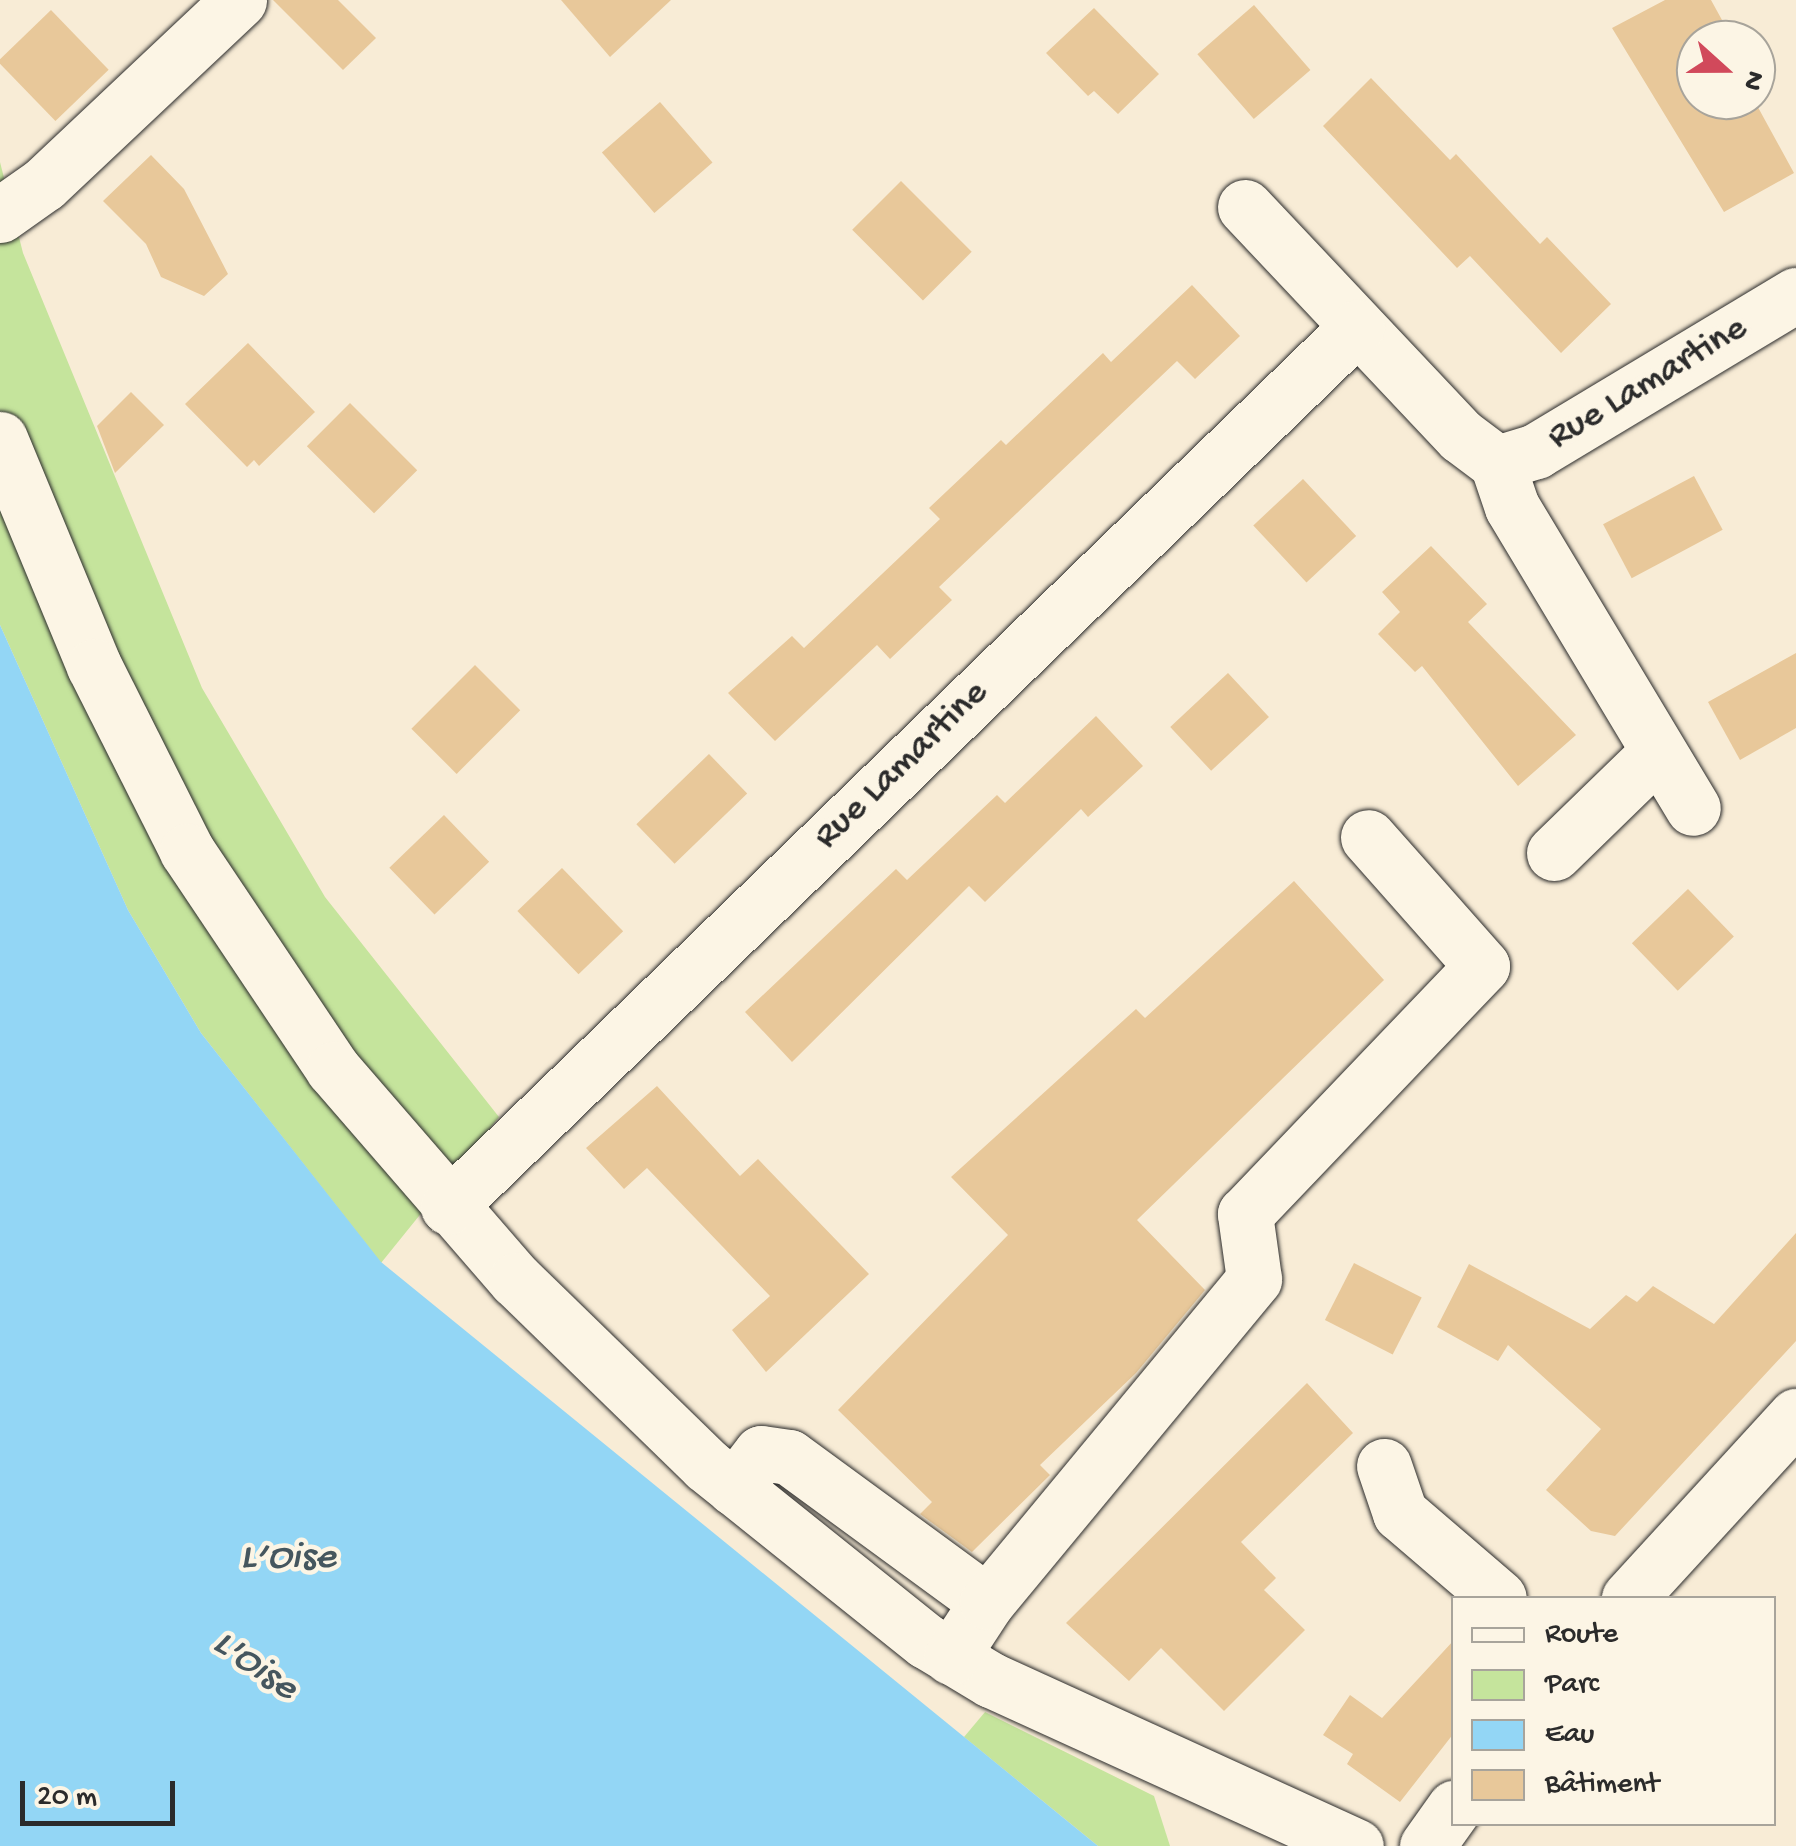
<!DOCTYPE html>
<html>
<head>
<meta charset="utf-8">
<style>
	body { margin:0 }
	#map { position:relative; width:1796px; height:1846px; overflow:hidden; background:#f8ecd6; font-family:"Gochi Hand",sans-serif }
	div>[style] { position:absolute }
	.green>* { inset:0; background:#c5e49c }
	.water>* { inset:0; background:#93d6f5 }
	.building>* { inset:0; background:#e8c89a; transform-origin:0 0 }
	.roads { filter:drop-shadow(0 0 2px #2b2b2b) drop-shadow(0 0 2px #2b2b2b) }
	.minor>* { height:55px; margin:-27.5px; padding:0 27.5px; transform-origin:27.5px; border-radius:27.5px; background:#fcf5e5 }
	span { translate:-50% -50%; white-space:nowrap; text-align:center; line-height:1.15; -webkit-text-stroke:9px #fcf5e5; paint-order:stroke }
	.street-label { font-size:38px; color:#2b2b2b }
	.water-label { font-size:40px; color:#45565e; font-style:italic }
	.legend { position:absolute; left:1451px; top:1596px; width:325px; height:230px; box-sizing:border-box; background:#fcf5e5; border:2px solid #a8a49b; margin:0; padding:12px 18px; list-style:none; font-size:30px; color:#2b2b2b }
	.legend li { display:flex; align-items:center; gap:20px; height:50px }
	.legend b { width:50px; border:2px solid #a8a49b }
	.north { position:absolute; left:1676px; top:20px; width:100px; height:100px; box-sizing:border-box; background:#fcf5e5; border:2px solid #a8a49b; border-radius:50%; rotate:111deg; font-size:28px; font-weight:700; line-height:40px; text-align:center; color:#2b2b2b }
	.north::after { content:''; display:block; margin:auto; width:35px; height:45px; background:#d1495b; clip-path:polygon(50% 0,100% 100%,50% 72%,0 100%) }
	.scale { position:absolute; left:20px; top:1781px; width:155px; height:45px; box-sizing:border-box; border:5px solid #2b2b2b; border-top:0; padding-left:12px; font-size:30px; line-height:35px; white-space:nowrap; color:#2b2b2b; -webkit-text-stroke:8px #fcf5e5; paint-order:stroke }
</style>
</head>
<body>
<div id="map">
	<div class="green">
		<div style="clip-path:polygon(0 162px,23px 253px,202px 688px,325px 897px,499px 1117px,381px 1263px,201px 1033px,128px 910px,0 625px)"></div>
		<div style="clip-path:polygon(985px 1712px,1154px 1796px,1170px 1846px,1098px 1846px,964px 1737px)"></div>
	</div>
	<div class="water">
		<div style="clip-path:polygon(0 625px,128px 910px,201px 1033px,381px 1262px,1098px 1846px,0 1846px)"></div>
	</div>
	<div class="building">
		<div style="clip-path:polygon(273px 0,338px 0,376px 38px,343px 70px)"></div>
		<div style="clip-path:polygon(561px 0,671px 0,610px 57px)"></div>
		<div style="clip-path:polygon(1665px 0,1711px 0,1733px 40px,1696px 40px,1696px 100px,1754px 100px,1794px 173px,1724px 212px,1612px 28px)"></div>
		<div style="left:1254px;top:5px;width:86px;height:75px;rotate:49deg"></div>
		<div style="clip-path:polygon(1094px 8px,1159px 74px,1118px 114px,1094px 91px,1088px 96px,1046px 53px)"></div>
		<div style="left:51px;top:10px;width:83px;height:74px;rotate:46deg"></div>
		<div style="clip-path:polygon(1371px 78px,1450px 160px,1456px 154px,1540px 244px,1547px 237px,1611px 304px,1561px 353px,1470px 256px,1457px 268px,1323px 126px)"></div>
		<div style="left:660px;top:102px;width:80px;height:77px;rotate:49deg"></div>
		<div style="clip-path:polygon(151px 155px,184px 189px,228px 274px,204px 296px,161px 277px,146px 244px,103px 201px)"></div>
		<div style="left:901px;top:181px;width:100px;height:69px;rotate:45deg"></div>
		<div style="clip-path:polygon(1192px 285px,1240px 336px,1195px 379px,1177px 361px,939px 587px,952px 600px,890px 659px,877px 645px,775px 741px,728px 693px,792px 636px,804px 648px,940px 519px,929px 508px,1001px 440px,1006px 445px,1103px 353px,1111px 362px)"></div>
		<div style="clip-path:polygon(248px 343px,315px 412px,259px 466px,254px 460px,247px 467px,185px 404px)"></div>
		<div style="clip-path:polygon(131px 392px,164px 425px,115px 473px,97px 426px)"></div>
		<div style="left:350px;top:403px;width:95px;height:61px;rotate:45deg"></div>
		<div style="left:1694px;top:476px;width:61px;height:103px;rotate:62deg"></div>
		<div style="left:1303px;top:479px;width:78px;height:68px;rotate:47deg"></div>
		<div style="clip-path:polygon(1431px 546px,1487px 604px,1468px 622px,1576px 735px,1518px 786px,1422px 666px,1415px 672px,1378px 634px,1400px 612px,1382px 592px)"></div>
		<div style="clip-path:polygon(1796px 653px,1796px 728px,1740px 760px,1708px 702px)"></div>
		<div style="left:475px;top:665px;width:64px;height:90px;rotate:45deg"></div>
		<div style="left:1228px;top:673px;width:60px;height:79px;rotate:47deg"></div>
		<div style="clip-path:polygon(1096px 716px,1143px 766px,1088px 817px,1081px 809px,985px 902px,969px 886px,792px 1062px,745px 1012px,896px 869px,907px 880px,997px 795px,1005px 803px)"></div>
		<div style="left:709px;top:754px;width:55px;height:101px;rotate:46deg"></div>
		<div style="left:444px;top:815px;width:65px;height:76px;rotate:46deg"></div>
		<div style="left:562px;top:868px;width:88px;height:62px;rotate:46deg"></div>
		<div style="clip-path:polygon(1294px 881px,1384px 980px,1137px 1220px,1205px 1290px,1136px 1373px,1040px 1465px,1050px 1475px,972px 1552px,920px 1514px,932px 1502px,838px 1410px,1008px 1235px,951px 1177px,1136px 1009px,1145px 1018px)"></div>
		<div style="left:1688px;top:889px;width:66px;height:78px;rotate:46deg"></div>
		<div style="clip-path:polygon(657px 1086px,740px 1176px,758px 1159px,869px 1274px,766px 1372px,732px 1330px,770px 1296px,647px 1168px,624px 1189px,586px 1148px)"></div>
		<div style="clip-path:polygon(1796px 1233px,1796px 1341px,1615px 1536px,1591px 1531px,1546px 1490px,1601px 1429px,1508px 1345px,1498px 1361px,1437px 1327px,1469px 1264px,1590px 1329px,1626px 1295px,1637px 1302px,1653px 1286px,1714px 1324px)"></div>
		<div style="left:1354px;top:1263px;width:76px;height:64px;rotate:27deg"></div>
		<div style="clip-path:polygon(1307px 1383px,1353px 1433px,1241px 1542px,1276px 1578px,1264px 1590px,1305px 1630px,1224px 1711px,1161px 1648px,1129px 1681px,1066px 1623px)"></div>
		<div style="clip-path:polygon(1454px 1640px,1454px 1733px,1400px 1802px,1347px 1764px,1353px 1754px,1323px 1735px,1350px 1695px,1382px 1718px)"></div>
	</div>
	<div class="roads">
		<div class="minor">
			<div style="left:1245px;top:207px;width:315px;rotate:46.7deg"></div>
			<div style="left:1461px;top:436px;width:45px;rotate:36.9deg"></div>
			<div style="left:1497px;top:463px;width:41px;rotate:-17.1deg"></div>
			<div style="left:1536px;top:451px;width:303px;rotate:-31deg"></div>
			<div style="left:0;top:215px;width:54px;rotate:-35.2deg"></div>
			<div style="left:44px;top:184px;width:268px;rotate:-43.3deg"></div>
			<div style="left:0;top:439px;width:246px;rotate:67.5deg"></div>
			<div style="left:94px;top:666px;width:207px;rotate:63.3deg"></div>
			<div style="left:187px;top:851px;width:262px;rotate:56.2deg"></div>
			<div style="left:333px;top:1069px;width:279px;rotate:49.1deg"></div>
			<div style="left:516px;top:1280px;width:265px;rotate:44.2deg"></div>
			<div style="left:706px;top:1465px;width:282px;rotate:38.7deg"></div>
			<div style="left:926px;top:1641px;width:76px;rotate:31deg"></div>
			<div style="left:991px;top:1680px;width:401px;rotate:24.5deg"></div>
			<div style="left:1497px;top:463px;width:46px;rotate:71.2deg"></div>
			<div style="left:1512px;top:507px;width:351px;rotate:59deg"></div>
			<div style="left:1554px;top:853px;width:144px;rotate:-44.2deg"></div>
			<div style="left:448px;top:1207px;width:1265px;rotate:-44.07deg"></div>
			<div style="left:1384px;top:1466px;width:50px;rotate:71.2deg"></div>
			<div style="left:1400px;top:1513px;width:130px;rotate:40.6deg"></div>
			<div style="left:734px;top:1488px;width:44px;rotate:-52.4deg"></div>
			<div style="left:761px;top:1453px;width:28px;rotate:8deg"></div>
			<div style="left:789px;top:1457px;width:245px;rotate:36.2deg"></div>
			<div style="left:1629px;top:1598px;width:247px;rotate:-47.5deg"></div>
			<div style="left:951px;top:1657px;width:66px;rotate:-56.8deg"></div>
			<div style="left:987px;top:1602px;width:419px;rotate:-50.4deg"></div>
			<div style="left:1254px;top:1279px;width:66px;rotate:-97.9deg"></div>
			<div style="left:1245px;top:1214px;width:343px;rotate:-46.3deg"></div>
			<div style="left:1482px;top:966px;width:172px;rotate:-131.5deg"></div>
			<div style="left:1427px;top:1846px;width:47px;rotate:-54.6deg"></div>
		</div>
	</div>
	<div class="street-label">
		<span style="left:1648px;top:384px;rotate:-31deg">Rue Lamartine</span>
		<span style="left:902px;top:766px;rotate:-44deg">Rue Lamartine</span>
	</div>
	<div class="water-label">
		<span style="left:288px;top:1559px">L’Oise</span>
		<span style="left:254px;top:1667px;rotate:35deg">L'Oise</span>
	</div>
	<ul class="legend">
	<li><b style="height:12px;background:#fcf5e5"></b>Route</li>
	<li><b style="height:28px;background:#c5e49c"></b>Parc</li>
	<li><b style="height:28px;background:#93d6f5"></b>Eau</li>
	<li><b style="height:28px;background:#e8c89a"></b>Bâtiment</li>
	</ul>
	<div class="north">N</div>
	<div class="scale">20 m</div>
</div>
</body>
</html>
